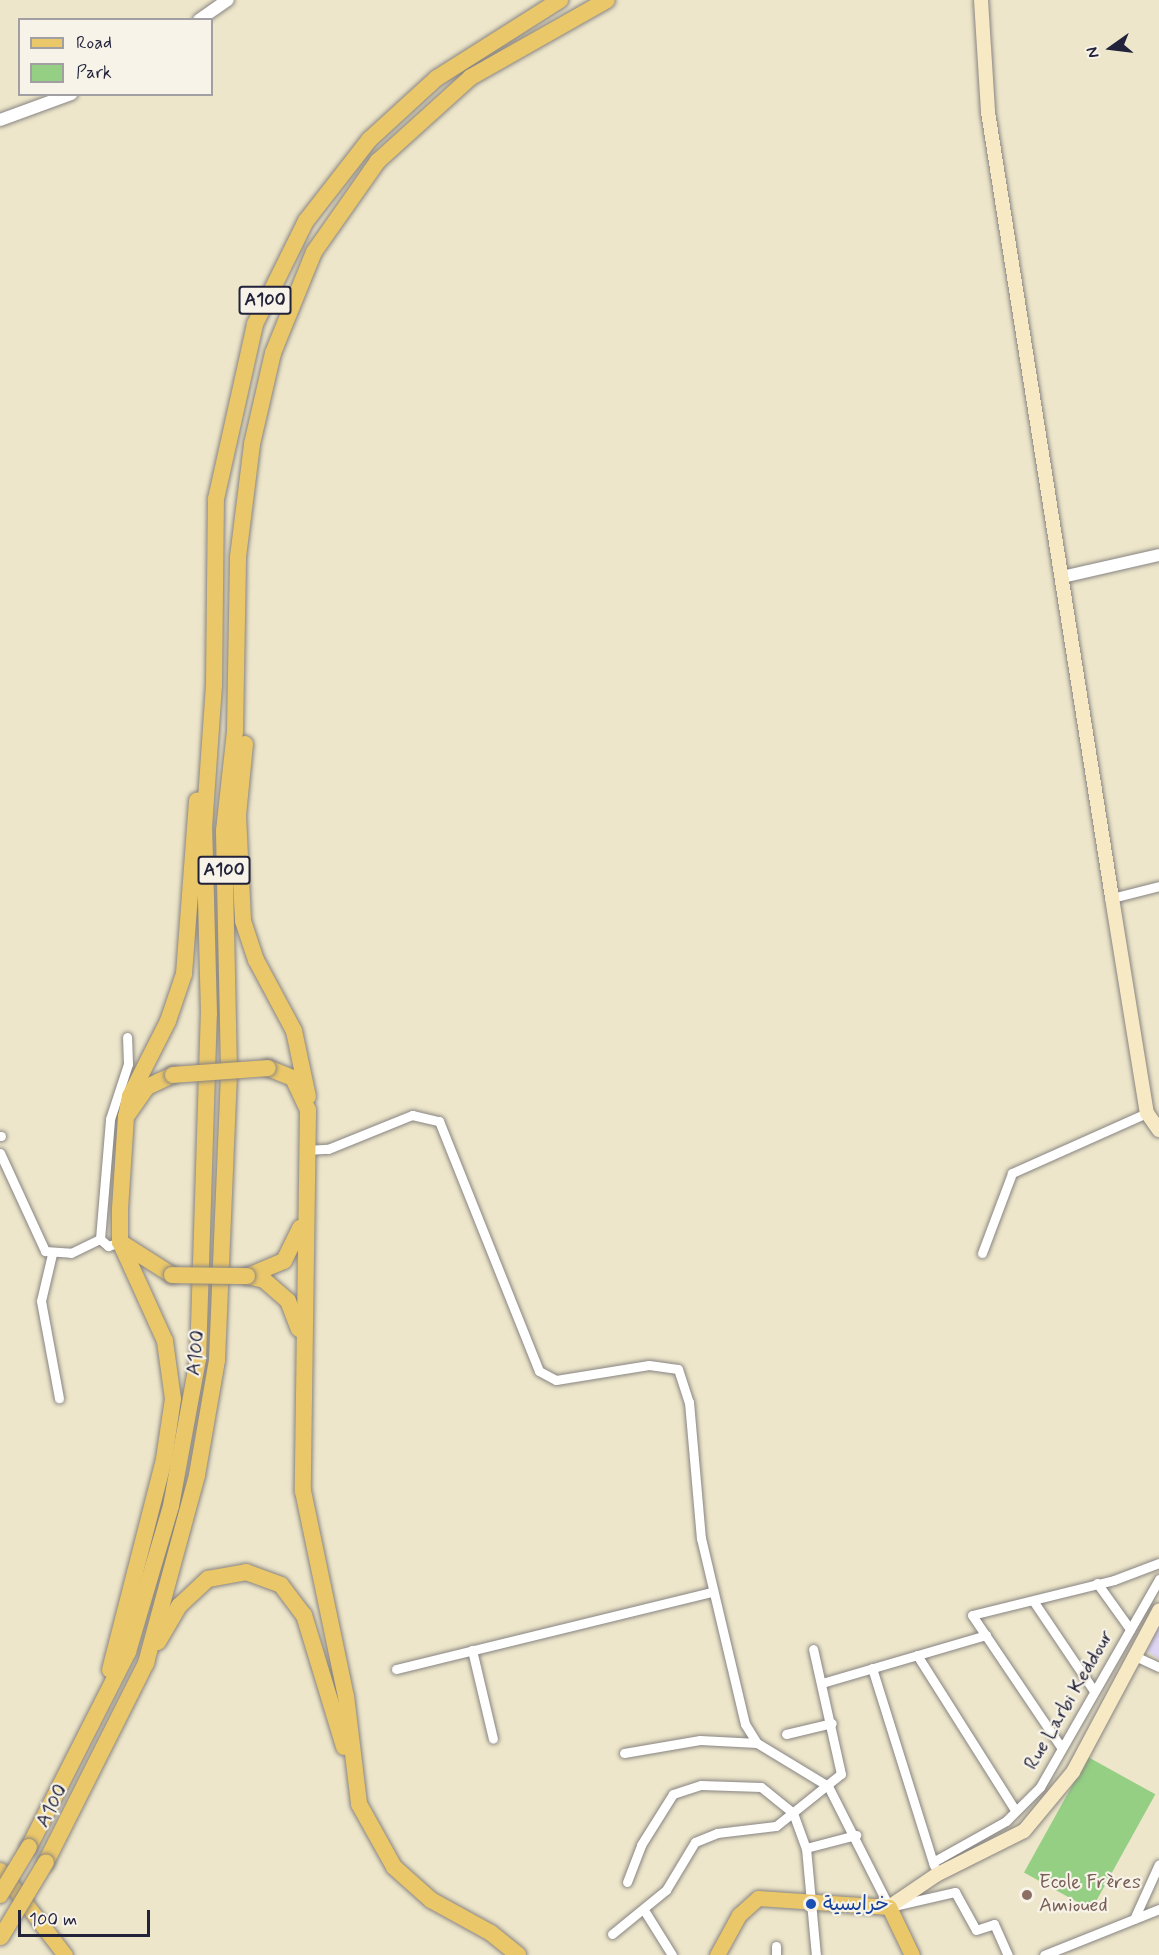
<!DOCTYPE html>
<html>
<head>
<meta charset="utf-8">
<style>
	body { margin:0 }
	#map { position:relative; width:1159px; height:1955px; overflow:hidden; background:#ede6ca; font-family:Mynerve,"Playpen Sans Arabic",sans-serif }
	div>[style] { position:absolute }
	.built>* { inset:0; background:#ded5f5 }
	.green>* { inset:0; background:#94cf84; transform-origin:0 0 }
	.roads { filter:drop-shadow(0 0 2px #888482) drop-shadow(0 0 2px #888482) }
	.minor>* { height:9px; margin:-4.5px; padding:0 4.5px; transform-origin:4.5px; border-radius:4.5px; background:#fff }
	.tertiary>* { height:12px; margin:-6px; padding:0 6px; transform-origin:6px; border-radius:6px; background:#fff }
	.secondary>* { height:14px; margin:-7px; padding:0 7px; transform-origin:7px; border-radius:7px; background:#f7e9c3 }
	.primary>* { height:15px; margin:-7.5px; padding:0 7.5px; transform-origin:7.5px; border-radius:7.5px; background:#eac769 }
	.motorway>* { height:16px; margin:-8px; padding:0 8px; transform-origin:8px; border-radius:8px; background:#eac769 }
	.bridges { filter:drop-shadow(0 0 2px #888482) drop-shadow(0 0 2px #888482) }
	.motorway-bridge>* { height:16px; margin:-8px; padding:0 8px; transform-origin:8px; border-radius:8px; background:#eac769 }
	.dots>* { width:16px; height:16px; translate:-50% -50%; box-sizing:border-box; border:3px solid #f7f3e8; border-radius:50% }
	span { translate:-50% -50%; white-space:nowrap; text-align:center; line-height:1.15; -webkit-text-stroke:4.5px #f7f3e8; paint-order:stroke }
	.shield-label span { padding:2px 4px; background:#f7f3e8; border:2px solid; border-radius:4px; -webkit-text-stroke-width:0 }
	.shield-label { font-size:18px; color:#22223b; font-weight:700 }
	.street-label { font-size:20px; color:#22223b }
	.education-label { font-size:20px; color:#785e54 }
	.left { translate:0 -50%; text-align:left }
	.transit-label { font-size:20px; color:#164399 }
	.legend { position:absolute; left:18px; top:18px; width:195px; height:78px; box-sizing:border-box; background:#f7f3e8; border:2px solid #a29fa3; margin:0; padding:8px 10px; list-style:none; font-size:18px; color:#22223b }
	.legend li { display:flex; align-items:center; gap:12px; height:30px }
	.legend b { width:30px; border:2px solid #a29fa3 }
	.north { position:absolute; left:1081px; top:18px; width:60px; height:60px; -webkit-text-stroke:4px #f7f3e8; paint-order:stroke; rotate:256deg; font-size:16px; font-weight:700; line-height:24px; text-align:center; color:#22223b }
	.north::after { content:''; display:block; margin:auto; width:21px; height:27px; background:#22223b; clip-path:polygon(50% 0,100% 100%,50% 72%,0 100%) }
	.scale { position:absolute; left:18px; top:1910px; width:132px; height:27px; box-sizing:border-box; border:3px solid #22223b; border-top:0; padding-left:8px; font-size:18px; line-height:21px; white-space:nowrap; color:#22223b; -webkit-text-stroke:4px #f7f3e8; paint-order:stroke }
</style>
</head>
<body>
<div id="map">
	<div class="built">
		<div style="clip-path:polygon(1159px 1624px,1159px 1659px,1147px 1651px)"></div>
	</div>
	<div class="green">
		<div style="left:1088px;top:1757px;width:77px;height:132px;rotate:29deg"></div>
	</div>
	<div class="roads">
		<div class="minor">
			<div style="left:1112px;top:898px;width:49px;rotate:-14.3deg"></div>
			<div style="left:0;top:1136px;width:1px"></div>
			<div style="left:306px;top:1150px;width:22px;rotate:-3deg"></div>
			<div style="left:328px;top:1149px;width:91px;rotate:-22deg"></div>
			<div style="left:412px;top:1115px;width:28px;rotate:13deg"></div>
			<div style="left:439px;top:1121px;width:269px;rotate:68.2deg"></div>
			<div style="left:539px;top:1371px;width:19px;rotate:28deg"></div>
			<div style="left:556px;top:1380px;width:94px;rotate:-9.2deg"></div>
			<div style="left:649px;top:1365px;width:29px;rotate:8deg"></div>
			<div style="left:678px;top:1369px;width:35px;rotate:72deg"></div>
			<div style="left:689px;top:1402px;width:137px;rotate:85deg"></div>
			<div style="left:701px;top:1538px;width:191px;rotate:76.7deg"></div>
			<div style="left:745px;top:1724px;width:22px;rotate:58deg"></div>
			<div style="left:757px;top:1743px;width:83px;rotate:31.2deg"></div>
			<div style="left:828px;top:1786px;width:136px;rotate:63.2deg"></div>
			<div style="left:889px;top:1907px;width:68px;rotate:-12.8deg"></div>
			<div style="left:955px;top:1892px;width:43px;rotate:61.1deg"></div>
			<div style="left:976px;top:1930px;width:19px;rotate:-18deg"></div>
			<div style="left:994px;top:1924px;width:34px;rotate:66deg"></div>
			<div style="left:0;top:1153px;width:108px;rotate:65.3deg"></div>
			<div style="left:45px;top:1251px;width:26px;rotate:4deg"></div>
			<div style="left:71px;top:1253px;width:32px;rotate:-26deg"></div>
			<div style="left:100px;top:1239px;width:120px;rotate:-85.2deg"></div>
			<div style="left:110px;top:1119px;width:58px;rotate:-71.9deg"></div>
			<div style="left:128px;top:1064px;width:27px;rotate:-92deg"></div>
			<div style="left:100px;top:1239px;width:11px;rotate:41deg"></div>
			<div style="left:108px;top:1246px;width:13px;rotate:-18deg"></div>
			<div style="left:982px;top:1253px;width:85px;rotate:-69.4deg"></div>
			<div style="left:1012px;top:1173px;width:148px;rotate:-24deg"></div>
			<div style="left:52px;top:1254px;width:48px;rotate:103.2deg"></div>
			<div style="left:41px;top:1301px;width:99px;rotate:79.5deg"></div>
			<div style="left:1097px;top:1583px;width:57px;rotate:54.3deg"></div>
			<div style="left:1034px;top:1602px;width:107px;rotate:56deg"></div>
			<div style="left:472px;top:1650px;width:91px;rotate:76.7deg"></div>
			<div style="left:917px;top:1655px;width:183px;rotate:57.7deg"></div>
			<div style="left:1135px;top:1656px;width:26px;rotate:25deg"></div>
			<div style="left:872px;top:1668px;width:207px;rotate:72.6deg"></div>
			<div style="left:396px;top:1669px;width:326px;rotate:-13.7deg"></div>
			<div style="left:822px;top:1683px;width:171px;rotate:-16.3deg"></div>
			<div style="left:786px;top:1734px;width:47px;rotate:-13.4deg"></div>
			<div style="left:1061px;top:1747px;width:159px;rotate:-124deg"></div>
			<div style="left:972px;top:1615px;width:146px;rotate:-13.8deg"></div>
			<div style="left:1114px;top:1580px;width:48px;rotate:-20.7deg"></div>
			<div style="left:624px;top:1753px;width:77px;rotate:-9.7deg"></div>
			<div style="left:700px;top:1740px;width:57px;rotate:3deg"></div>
			<div style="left:806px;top:1848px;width:52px;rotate:-14.6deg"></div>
			<div style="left:933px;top:1862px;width:84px;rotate:-29.3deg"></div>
			<div style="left:1006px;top:1821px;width:48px;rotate:-45deg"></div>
			<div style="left:1040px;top:1787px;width:240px;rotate:-60.2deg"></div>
			<div style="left:627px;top:1882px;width:40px;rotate:-69deg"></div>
			<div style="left:641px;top:1845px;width:60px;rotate:-57.9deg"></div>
			<div style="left:673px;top:1794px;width:29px;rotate:-18deg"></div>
			<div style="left:701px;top:1785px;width:60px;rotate:1.9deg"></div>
			<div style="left:761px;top:1787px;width:41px;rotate:39.1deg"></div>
			<div style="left:793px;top:1813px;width:37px;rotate:70deg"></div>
			<div style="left:806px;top:1848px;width:107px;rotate:84.7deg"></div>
			<div style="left:644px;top:1910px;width:53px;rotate:58.1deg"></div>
			<div style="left:1134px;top:1919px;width:60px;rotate:-65.6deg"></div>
			<div style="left:612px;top:1934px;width:70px;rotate:-39.2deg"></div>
			<div style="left:666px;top:1890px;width:56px;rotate:-58.9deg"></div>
			<div style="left:695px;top:1842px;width:24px;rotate:-22deg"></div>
			<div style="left:717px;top:1833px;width:59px;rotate:-6.8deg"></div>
			<div style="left:776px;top:1826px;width:83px;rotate:-38.7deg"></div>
			<div style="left:841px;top:1774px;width:128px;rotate:-102.6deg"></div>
			<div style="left:776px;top:1955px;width:9px;rotate:-90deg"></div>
			<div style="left:1044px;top:1955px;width:124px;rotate:-21.8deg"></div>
		</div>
		<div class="tertiary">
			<div style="left:199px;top:20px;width:35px;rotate:-35deg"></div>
			<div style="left:0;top:120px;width:76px;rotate:-20.1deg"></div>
			<div style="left:1062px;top:577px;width:99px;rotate:-12.8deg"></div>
		</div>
		<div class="secondary">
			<div style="left:981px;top:0;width:112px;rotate:86.4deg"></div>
			<div style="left:988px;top:112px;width:796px;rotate:81.03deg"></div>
			<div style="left:1112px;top:898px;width:218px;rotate:80.8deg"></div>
			<div style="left:1147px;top:1113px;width:21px;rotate:55deg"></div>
			<div style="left:889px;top:1907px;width:57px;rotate:-34.2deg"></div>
			<div style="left:936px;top:1875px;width:98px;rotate:-26.6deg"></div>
			<div style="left:1024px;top:1831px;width:77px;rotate:-50.3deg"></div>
			<div style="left:1073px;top:1772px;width:183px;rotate:-61.9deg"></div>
		</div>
		<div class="primary">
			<div style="left:0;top:1870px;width:107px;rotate:52.6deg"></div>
			<div style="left:717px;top:1955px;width:46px;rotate:-61.2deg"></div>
			<div style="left:739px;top:1915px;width:25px;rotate:-42deg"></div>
			<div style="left:758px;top:1898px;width:131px;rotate:3.9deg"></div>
			<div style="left:889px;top:1907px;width:53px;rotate:64.4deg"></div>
		</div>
		<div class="motorway">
			<div style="left:245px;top:744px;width:71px;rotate:95.6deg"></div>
			<div style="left:238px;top:815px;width:106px;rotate:87.3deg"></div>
			<div style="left:243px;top:921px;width:41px;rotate:71.6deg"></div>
			<div style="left:256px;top:960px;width:81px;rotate:61.8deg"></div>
			<div style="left:294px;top:1031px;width:67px;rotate:78deg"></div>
			<div style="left:268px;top:1068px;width:27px;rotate:22deg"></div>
			<div style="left:293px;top:1078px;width:35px;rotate:65deg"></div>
			<div style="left:308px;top:1110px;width:381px;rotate:90.8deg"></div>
			<div style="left:303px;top:1491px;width:209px;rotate:78.2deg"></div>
			<div style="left:346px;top:1696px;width:109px;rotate:83.1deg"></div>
			<div style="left:359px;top:1804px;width:72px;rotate:60.9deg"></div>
			<div style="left:394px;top:1867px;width:50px;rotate:41.7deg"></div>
			<div style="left:431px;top:1900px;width:68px;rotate:28.8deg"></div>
			<div style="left:491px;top:1933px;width:35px;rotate:39deg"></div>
			<div style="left:126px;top:1117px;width:21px;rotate:-79deg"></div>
			<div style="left:130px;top:1096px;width:84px;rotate:-63.1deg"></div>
			<div style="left:168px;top:1021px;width:50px;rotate:-71.2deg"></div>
			<div style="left:184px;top:974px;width:174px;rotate:-85.7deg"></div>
			<div style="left:172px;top:1275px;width:62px;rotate:-147.6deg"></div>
			<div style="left:120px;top:1242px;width:33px;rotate:-90deg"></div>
			<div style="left:120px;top:1209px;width:92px;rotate:-86.3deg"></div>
			<div style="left:126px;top:1117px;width:37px;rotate:-55deg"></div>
			<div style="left:147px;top:1087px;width:29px;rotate:-25deg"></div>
			<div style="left:247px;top:1276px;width:17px;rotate:13deg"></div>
			<div style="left:264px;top:1280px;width:32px;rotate:41deg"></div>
			<div style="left:288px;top:1301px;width:30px;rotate:69deg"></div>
			<div style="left:248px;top:1276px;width:39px;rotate:-23deg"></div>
			<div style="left:284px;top:1261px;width:37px;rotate:-64deg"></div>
			<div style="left:158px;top:1642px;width:42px;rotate:-59.7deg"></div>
			<div style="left:179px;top:1606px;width:40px;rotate:-43deg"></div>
			<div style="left:208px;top:1579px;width:39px;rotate:-10deg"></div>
			<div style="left:246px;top:1572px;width:37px;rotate:20deg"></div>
			<div style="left:281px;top:1585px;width:38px;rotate:53deg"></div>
			<div style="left:304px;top:1615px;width:138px;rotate:73.1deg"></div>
			<div style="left:110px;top:1670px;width:218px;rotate:-75.6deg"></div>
			<div style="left:164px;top:1459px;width:61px;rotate:-81.5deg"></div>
			<div style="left:173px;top:1399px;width:59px;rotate:-97.9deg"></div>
			<div style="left:165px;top:1341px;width:109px;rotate:-114.4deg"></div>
			<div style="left:29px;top:1847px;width:219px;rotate:-63.1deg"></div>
			<div style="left:128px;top:1652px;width:152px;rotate:-73.6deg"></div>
			<div style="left:171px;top:1506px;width:149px;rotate:-79.6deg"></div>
			<div style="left:198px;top:1359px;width:345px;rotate:-88.2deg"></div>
			<div style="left:209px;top:1014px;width:186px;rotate:-91.5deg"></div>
			<div style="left:204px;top:828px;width:143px;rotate:-86deg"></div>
			<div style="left:214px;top:685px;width:186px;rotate:-89.4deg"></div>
			<div style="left:216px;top:499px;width:179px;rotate:-77.4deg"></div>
			<div style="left:255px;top:324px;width:115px;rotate:-63.7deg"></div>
			<div style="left:306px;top:221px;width:103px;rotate:-52.1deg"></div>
			<div style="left:369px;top:140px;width:92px;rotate:-42.4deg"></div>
			<div style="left:437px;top:78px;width:146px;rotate:-32.4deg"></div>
			<div style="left:46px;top:1862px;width:223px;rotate:-63.3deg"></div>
			<div style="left:146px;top:1663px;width:195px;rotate:-74.8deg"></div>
			<div style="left:197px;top:1475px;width:117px;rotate:-80.1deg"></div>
			<div style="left:217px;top:1360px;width:289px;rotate:-87.6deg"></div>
			<div style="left:229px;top:1071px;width:240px;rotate:-91.2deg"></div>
			<div style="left:224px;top:831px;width:101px;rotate:-83.7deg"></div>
			<div style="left:235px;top:731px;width:174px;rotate:-89deg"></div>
			<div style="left:238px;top:557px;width:114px;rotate:-82.9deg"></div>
			<div style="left:252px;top:444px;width:93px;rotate:-77deg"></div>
			<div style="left:273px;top:353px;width:109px;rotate:-67.9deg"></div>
			<div style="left:314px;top:252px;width:111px;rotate:-54.9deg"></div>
			<div style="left:378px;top:161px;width:125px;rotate:-42.1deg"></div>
			<div style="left:471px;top:77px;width:156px;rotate:-29.5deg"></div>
		</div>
	</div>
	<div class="bridges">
		<div class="motorway-bridge">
			<div style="left:173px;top:1075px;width:95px;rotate:-4.2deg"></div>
			<div style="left:172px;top:1275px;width:75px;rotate:0.8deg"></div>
			<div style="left:0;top:1895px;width:56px;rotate:-58.9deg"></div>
			<div style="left:1px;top:1937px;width:87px;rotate:-59deg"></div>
		</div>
	</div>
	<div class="dots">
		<div style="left:1027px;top:1895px;background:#8d6e63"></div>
		<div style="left:811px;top:1904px;background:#1a4fb4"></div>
	</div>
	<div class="shield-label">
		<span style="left:265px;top:300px">A100</span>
		<span style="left:224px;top:870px">A100</span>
	</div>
	<div class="street-label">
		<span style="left:196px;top:1353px;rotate:-83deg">A100</span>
		<span style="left:1069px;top:1700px;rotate:-60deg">Rue Larbi Keddour</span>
		<span style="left:52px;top:1806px;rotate:-62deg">A100</span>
	</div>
	<div class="education-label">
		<span class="left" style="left:1039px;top:1894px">Ecole Frères<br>Amioued</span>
	</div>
	<div class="transit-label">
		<span class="left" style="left:823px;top:1904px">خرايسية</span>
	</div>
	<ul class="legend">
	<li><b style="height:8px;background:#eac769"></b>Road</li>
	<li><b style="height:16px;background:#94cf84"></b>Park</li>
	</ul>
	<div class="north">N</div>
	<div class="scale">100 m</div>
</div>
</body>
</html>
